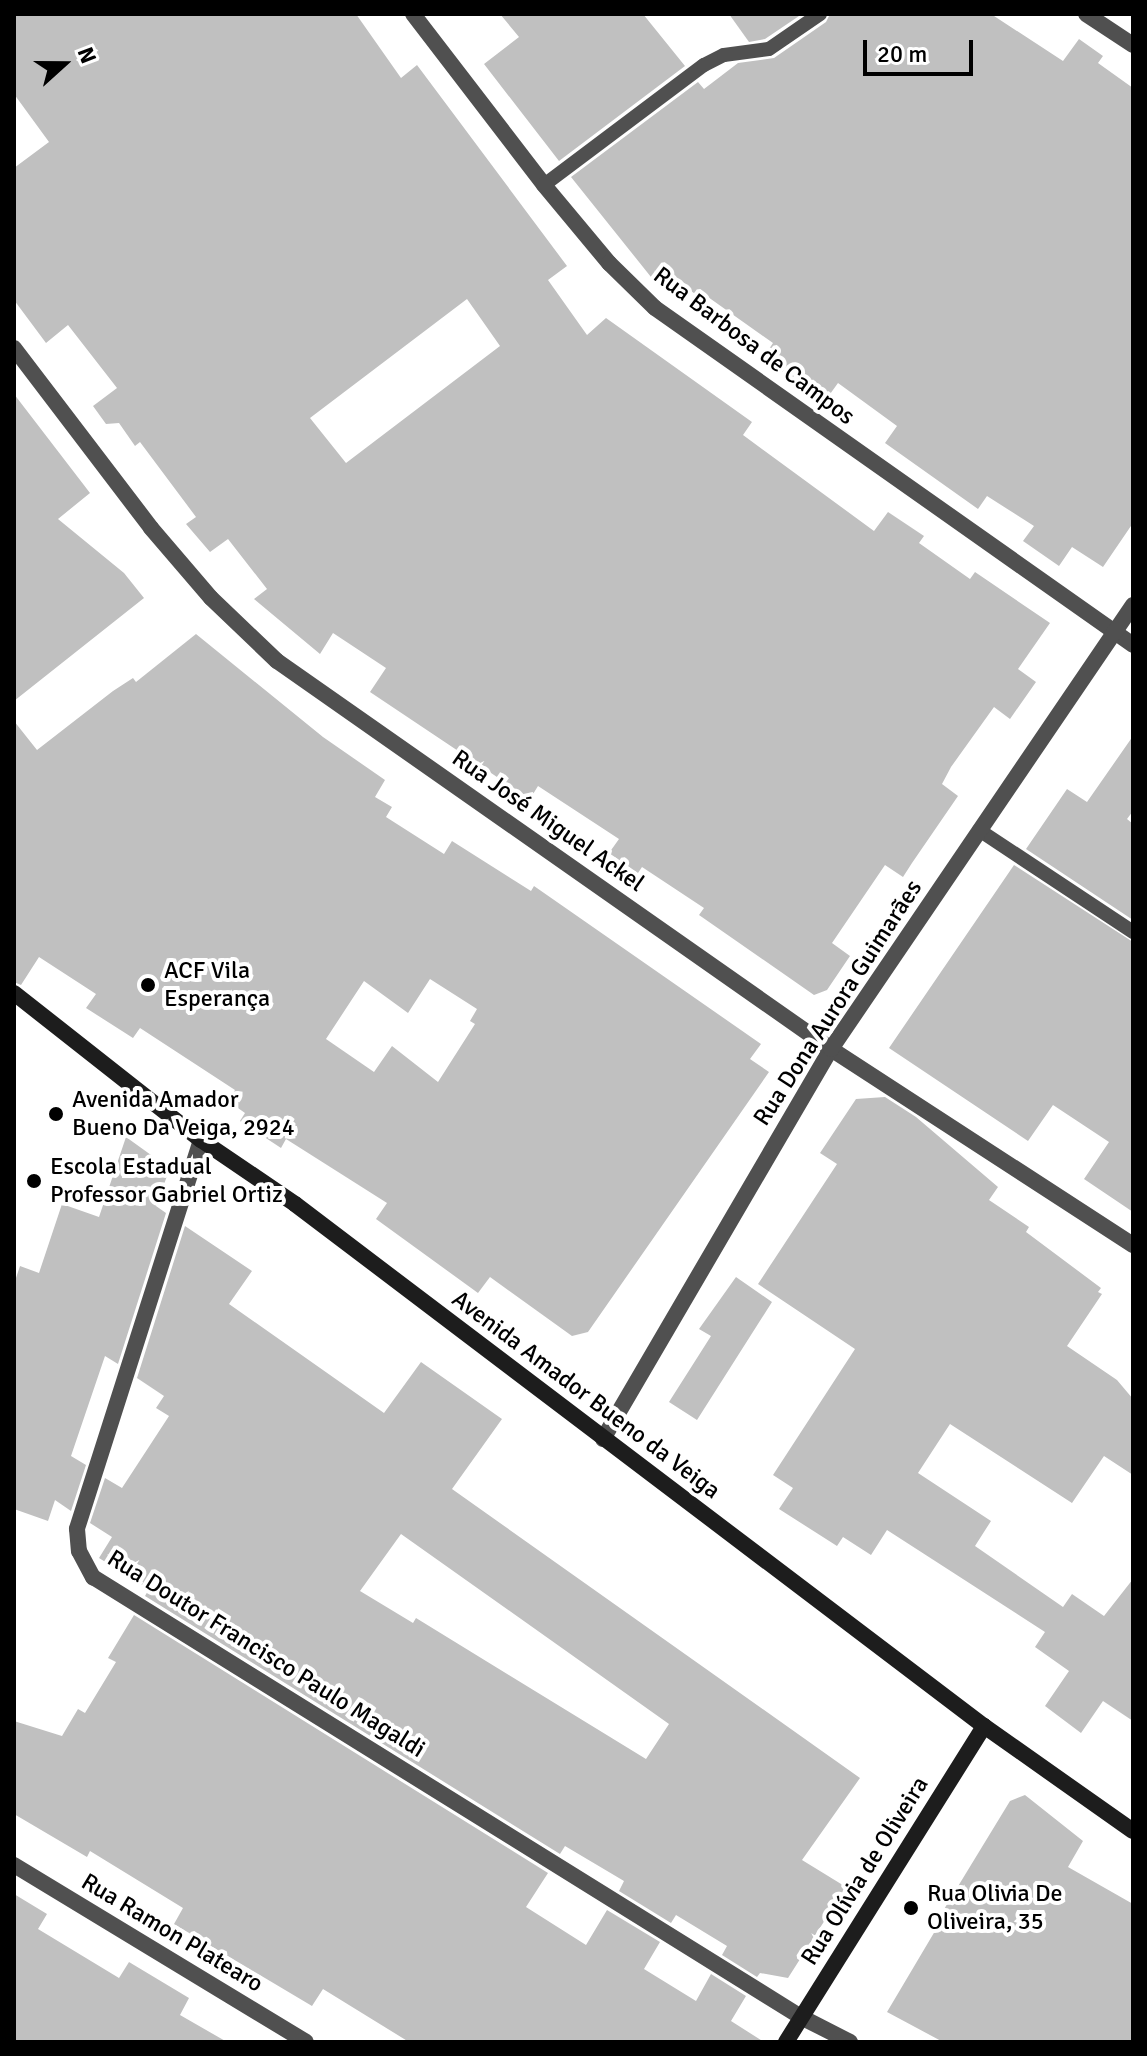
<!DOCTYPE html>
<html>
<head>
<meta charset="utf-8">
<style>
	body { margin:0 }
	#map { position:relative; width:1147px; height:2056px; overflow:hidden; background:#fff; font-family:Signika,sans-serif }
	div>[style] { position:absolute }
	.building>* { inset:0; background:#c0c0c0 }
	.service>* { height:14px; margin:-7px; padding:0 7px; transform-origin:7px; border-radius:7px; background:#505050 }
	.minor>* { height:16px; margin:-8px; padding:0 8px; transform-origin:8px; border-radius:8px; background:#505050 }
	.secondary>* { height:16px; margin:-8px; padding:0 8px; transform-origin:8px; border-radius:8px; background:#1d1d1d }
	.dots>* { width:22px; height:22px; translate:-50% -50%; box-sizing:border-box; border:4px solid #fff; border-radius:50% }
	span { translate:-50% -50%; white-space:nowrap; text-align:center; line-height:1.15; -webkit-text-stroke:8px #fff; paint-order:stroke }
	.street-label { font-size:24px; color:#000 }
	.poi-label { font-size:24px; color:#000 }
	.left { translate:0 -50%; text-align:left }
	.frame { position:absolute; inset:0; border:16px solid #000; pointer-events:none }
	.north { position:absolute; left:24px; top:24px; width:80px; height:80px; -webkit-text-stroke:6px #fff; paint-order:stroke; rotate:69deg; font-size:22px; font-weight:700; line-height:32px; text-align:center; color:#000 }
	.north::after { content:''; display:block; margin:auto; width:28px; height:36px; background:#000; clip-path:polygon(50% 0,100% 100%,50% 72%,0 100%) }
	.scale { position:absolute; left:863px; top:40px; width:110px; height:36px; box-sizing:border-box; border:4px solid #000; border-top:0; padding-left:10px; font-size:24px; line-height:28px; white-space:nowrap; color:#000; -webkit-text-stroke:6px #fff; paint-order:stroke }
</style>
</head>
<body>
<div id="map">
	<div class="building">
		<div style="clip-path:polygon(evenodd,14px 14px,356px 14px,401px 78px,417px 65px,567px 266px,548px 280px,587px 335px,606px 318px,752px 422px,743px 435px,874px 531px,888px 512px,924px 536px,919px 543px,970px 579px,975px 572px,1050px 623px,1018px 669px,1036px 682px,1010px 719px,994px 707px,951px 767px,942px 784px,958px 796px,912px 863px,903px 877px,885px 865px,832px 943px,850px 956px,827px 990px,814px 995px,699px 915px,704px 908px,642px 867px,638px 873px,609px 853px,619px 839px,538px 786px,530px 799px,370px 692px,386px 668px,333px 633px,320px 654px,254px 599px,267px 589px,228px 539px,210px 552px,186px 524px,196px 517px,140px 442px,135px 446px,119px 423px,106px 424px,93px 406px,117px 388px,68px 325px,46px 343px,14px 300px,14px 168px,49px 142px,14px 94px,14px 14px,467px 299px,500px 346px,346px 463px,310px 418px,467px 299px)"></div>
		<div style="clip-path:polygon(500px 14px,643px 14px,685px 66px,559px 161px,484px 64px,519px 37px)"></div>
		<div style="clip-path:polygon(729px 14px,802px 14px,765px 39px,749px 42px)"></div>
		<div style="clip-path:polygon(830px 14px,991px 14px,1063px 61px,1079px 39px,1103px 56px,1098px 63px,1133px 88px,1133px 523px,1103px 567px,1072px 547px,1059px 566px,1023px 541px,1034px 526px,987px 496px,978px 509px,885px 443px,897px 426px,838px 383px,825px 401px,763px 358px,773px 343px,708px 297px,705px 301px,666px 273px,655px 282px,571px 177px,698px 82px,704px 89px,738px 63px,774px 58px,826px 22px)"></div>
		<div style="clip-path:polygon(14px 394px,90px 493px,58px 519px,124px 573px,144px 598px,14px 701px)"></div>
		<div style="clip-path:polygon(evenodd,196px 634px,323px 737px,385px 780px,375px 797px,392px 807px,386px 817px,444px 854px,452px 841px,531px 891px,534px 886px,761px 1044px,750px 1059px,769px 1072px,588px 1332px,572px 1336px,490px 1277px,478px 1293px,376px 1219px,387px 1203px,286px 1139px,281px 1148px,240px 1121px,245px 1113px,228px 1101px,235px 1090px,140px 1028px,133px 1038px,86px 1008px,96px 994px,39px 957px,21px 985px,14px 982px,14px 721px,37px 750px,113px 691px,133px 678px,136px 682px,196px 634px,430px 979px,477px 1009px,470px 1021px,475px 1024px,438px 1082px,392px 1046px,374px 1072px,326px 1039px,364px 981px,408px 1013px,430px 979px)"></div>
		<div style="clip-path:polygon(1133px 736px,1133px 811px,1127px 819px,1133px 824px,1133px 920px,1026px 849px,1067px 789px,1087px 802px)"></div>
		<div style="clip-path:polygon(1014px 865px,1133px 942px,1133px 1212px,1084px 1179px,1109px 1142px,1053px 1105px,1028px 1141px,889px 1048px)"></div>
		<div style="clip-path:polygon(885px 1097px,916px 1117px,998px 1187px,989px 1200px,1029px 1227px,1026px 1232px,1101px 1288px,1098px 1292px,1102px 1294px,1067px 1346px,1117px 1380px,1133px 1399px,1133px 1475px,1104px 1456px,1072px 1503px,950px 1424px,918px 1473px,991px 1521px,975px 1546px,1063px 1607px,1072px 1594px,1104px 1616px,1133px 1579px,1133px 1721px,1103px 1701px,1081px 1733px,1045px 1706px,1069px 1671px,1035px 1647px,1045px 1632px,887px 1530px,871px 1555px,843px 1537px,837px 1546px,779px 1509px,793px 1488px,773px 1475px,855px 1349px,758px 1284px,837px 1164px,820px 1153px,856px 1099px)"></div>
		<div style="clip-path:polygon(126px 1137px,158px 1160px,167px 1176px,156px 1206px,166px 1213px,118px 1364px,105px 1356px,71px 1456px,86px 1465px,71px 1511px,55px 1500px,48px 1521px,14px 1509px,14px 1284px,20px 1266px,39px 1273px,62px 1204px,99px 1217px)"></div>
		<div style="clip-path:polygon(evenodd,185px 1226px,252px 1271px,229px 1304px,384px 1413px,421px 1362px,502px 1419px,452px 1489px,860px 1778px,802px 1860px,846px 1887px,788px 1978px,760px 1973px,757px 1977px,722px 1955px,727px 1946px,676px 1915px,671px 1923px,619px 1891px,624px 1881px,565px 1846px,560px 1854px,145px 1596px,149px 1589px,99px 1558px,112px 1537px,90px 1523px,105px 1478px,122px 1488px,169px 1416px,156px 1408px,164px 1396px,137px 1378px,185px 1226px,401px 1534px,669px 1724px,646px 1759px,416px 1618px,413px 1623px,360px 1591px,401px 1534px)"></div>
		<div style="clip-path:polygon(736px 1277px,772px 1302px,697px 1420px,669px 1402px,711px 1336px,699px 1329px)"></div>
		<div style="clip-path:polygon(134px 1615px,548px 1873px,526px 1907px,586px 1945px,607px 1910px,660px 1942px,644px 1969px,696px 2001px,711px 1974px,746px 1996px,731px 2021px,764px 2042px,409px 2042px,323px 1989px,312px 2006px,174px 1924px,183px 1908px,90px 1851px,87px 1857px,14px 1814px,14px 1721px,62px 1736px,78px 1709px,85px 1713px,116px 1662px,108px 1658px)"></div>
		<div style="clip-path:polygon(1025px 1795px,1083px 1841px,1068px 1867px,1133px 1904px,1133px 2042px,943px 2042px,887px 2012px,938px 1926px,935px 1924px,1010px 1801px)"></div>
		<div style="clip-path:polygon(14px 1894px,47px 1914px,38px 1929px,119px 1978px,129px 1962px,189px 1998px,180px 2015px,227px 2042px,14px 2042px)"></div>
	</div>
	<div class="service">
		<div style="left:544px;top:185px;width:200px;rotate:-36.9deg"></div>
		<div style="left:704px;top:65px;width:22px;rotate:-27deg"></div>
		<div style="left:724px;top:55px;width:45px;rotate:-7.6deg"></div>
		<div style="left:769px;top:49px;width:62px;rotate:-34.5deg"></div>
		<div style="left:979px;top:830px;width:185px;rotate:33.5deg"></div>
	</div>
	<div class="minor">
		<div style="left:413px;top:14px;width:215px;rotate:52.5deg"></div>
		<div style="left:544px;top:185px;width:102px;rotate:50.2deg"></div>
		<div style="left:609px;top:263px;width:64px;rotate:44.4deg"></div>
		<div style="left:655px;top:308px;width:585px;rotate:35.18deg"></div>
		<div style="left:1086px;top:14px;width:56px;rotate:33.4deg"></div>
		<div style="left:14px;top:348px;width:226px;rotate:52.7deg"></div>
		<div style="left:151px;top:528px;width:92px;rotate:49.4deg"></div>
		<div style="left:211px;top:598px;width:91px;rotate:43.7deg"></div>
		<div style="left:277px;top:661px;width:676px;rotate:35.01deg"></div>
		<div style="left:831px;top:1049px;width:360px;rotate:33deg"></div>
		<div style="left:201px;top:1140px;width:408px;rotate:107.7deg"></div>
		<div style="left:77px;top:1529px;width:22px;rotate:85deg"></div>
		<div style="left:79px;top:1551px;width:30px;rotate:62deg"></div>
		<div style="left:93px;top:1577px;width:834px;rotate:31.86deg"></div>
		<div style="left:801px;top:2017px;width:55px;rotate:27deg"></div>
		<div style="left:603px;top:1439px;width:452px;rotate:-59.7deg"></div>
		<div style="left:831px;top:1049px;width:537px;rotate:-55.78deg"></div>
		<div style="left:14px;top:1865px;width:341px;rotate:31.2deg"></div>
	</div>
	<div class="secondary">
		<div style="left:14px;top:993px;width:238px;rotate:38.2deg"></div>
		<div style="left:201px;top:1140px;width:114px;rotate:34.2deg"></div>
		<div style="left:295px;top:1204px;width:864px;rotate:37.15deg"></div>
		<div style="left:984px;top:1726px;width:182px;rotate:35.2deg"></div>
		<div style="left:786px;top:2042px;width:373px;rotate:-57.9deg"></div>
	</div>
	<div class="dots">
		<div style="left:148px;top:985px;background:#000"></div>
		<div style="left:56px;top:1114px;background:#000"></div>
		<div style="left:34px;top:1181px;background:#000"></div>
		<div style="left:911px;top:1908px;background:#000"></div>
	</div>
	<div class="street-label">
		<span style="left:754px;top:346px;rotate:37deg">Rua Barbosa de Campos</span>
		<span style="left:548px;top:821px;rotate:35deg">Rua José Miguel Ackel</span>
		<span style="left:838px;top:1003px;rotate:-57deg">Rua Dona Aurora Guimarães</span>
		<span style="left:586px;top:1395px;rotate:37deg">Avenida Amador Bueno da Veiga</span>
		<span style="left:266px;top:1654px;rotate:32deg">Rua Doutor Francisco Paulo Magaldi</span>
		<span style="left:865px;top:1871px;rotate:-58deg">Rua Olívia de Oliveira</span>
		<span style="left:172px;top:1933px;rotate:31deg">Rua Ramon Platearo</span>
	</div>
	<div class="poi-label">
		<span class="left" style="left:164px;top:985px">ACF Vila<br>Esperança</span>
		<span class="left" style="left:72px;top:1114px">Avenida Amador<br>Bueno Da Veiga, 2924</span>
		<span class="left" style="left:50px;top:1181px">Escola Estadual<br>Professor Gabriel Ortiz</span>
		<span class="left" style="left:927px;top:1908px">Rua Olivia De<br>Oliveira, 35</span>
	</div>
	<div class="frame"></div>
	<div class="north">N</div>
	<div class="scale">20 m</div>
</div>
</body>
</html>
